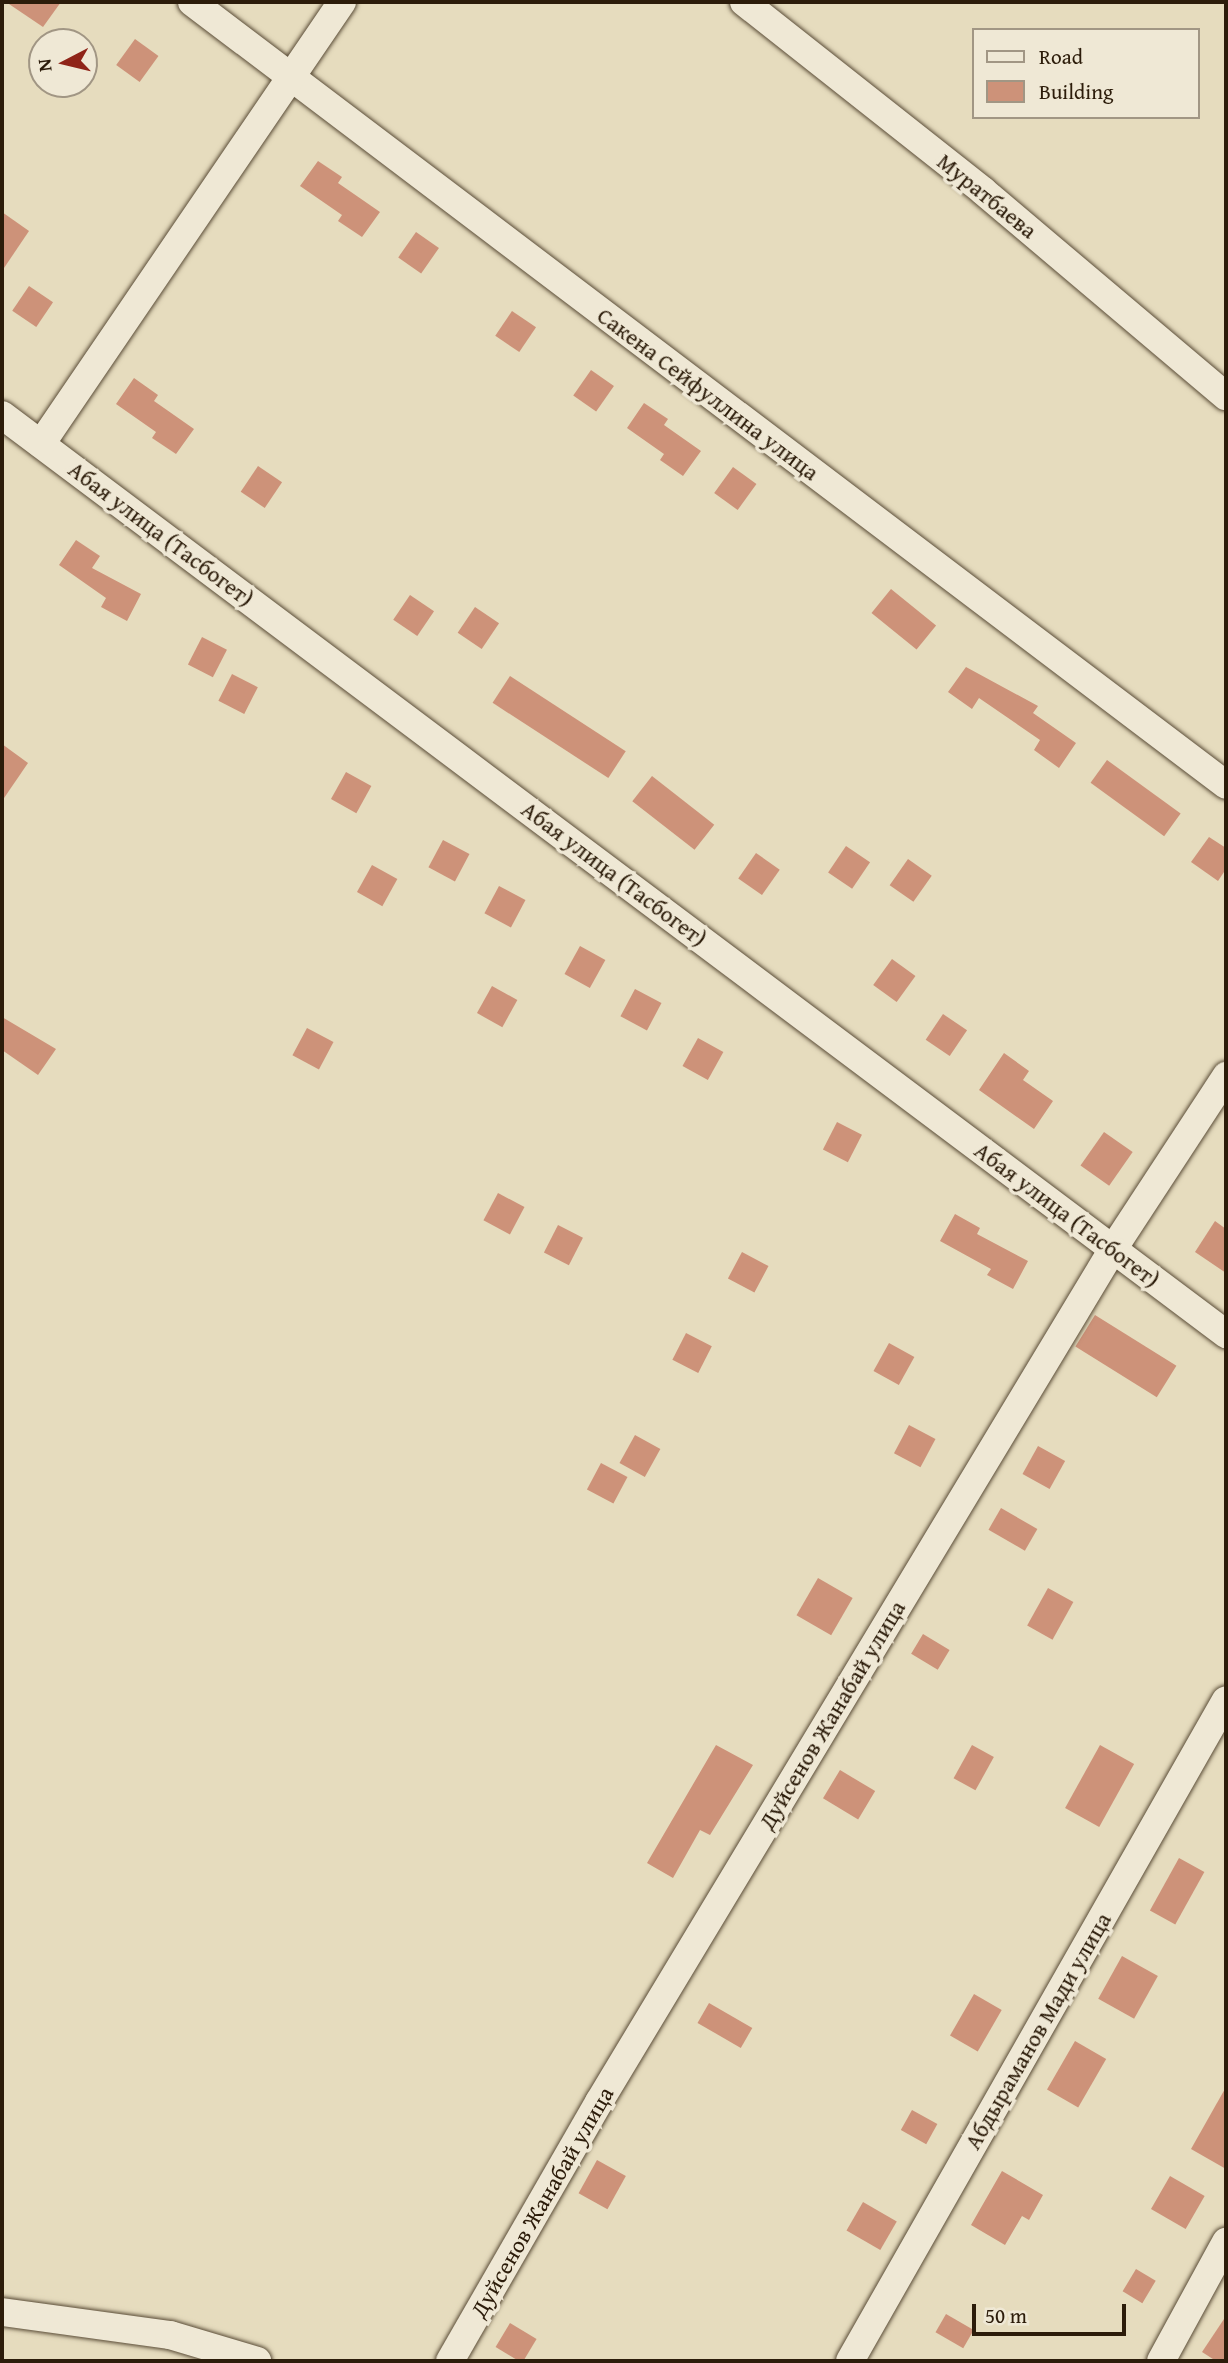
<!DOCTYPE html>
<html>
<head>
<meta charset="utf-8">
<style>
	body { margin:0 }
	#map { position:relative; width:1228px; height:2363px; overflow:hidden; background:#e6dcbe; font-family:"Gentium Book Plus",serif }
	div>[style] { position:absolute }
	.building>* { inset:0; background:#cd9279; transform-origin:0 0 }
	.roads { filter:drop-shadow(0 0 2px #5a4c37) drop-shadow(0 0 2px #5a4c37) }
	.minor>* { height:28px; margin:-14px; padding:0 14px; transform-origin:14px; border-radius:14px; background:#efe8d5 }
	span { translate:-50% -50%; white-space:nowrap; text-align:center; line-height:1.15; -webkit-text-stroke:7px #efe8d5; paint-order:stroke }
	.street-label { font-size:23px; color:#2c1c0a }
	.frame { position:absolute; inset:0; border:4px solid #2c1c0a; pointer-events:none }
	.legend { position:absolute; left:972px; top:28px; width:228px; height:91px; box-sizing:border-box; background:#efe8d5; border:2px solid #a19684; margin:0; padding:9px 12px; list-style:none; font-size:21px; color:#2c1c0a }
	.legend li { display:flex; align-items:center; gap:14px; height:35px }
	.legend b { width:35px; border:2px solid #a19684 }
	.north { position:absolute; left:28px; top:28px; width:70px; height:70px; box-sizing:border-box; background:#efe8d5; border:2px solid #a19684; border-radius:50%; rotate:263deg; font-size:19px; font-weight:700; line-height:28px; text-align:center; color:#2c1c0a }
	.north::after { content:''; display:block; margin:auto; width:24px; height:32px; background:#8f2418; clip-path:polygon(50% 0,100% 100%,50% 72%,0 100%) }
	.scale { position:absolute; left:972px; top:2304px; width:154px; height:32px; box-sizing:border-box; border:4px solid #2c1c0a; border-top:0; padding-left:9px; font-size:21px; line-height:24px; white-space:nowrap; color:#2c1c0a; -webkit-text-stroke:5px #efe8d5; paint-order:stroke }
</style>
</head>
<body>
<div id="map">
	<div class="building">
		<div style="clip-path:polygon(6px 2px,61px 2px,43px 27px)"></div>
		<div style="left:135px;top:39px;width:29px;height:32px;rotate:36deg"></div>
		<div style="clip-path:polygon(318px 161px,342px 177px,338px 183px,380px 212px,362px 237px,338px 221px,342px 215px,300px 186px)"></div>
		<div style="clip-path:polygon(2px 212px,29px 231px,2px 271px)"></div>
		<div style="left:416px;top:232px;width:28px;height:31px;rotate:35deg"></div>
		<div style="left:29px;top:286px;width:29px;height:30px;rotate:34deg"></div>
		<div style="left:512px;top:311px;width:29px;height:30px;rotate:34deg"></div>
		<div style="left:591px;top:370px;width:28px;height:31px;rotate:35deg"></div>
		<div style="clip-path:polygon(134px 378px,158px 395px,154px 401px,194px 429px,176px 454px,152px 438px,156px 432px,116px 404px)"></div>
		<div style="clip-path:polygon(644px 403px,668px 419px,664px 425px,701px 451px,683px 476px,660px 460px,664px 454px,627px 428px)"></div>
		<div style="left:258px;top:466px;width:29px;height:31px;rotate:34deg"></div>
		<div style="left:733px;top:467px;width:29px;height:32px;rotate:36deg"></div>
		<div style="clip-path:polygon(76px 540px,100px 556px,92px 568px,141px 594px,127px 621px,101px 607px,106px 598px,59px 565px)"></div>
		<div style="left:891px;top:589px;width:58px;height:31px;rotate:39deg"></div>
		<div style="left:410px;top:595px;width:29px;height:30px;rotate:34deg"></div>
		<div style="left:475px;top:607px;width:29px;height:31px;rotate:34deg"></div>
		<div style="left:202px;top:637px;width:28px;height:31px;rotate:27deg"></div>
		<div style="clip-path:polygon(966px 667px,1038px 706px,1033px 713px,1076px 743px,1059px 768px,1034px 750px,1040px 740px,979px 698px,972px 709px,948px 692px)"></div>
		<div style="left:232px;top:674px;width:29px;height:30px;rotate:27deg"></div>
		<div style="left:510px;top:676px;width:138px;height:32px;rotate:33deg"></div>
		<div style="clip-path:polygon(2px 744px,28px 763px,2px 801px)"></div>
		<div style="left:1107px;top:760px;width:91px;height:28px;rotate:36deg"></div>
		<div style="left:346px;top:772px;width:29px;height:31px;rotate:29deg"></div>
		<div style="left:652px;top:776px;width:79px;height:32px;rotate:38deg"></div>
		<div style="clip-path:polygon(1209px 837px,1226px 848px,1226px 869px,1218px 881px,1191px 862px)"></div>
		<div style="left:443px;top:840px;width:30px;height:31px;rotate:28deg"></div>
		<div style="left:846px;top:846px;width:29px;height:32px;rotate:34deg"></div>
		<div style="left:756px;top:853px;width:29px;height:31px;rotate:35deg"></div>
		<div style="left:908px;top:859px;width:29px;height:32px;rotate:35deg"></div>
		<div style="left:372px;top:865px;width:29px;height:31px;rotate:29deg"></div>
		<div style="left:499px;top:886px;width:30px;height:31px;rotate:28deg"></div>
		<div style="left:580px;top:946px;width:29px;height:32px;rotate:29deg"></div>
		<div style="left:892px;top:959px;width:29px;height:32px;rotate:36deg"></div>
		<div style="left:492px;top:986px;width:29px;height:31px;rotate:29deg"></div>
		<div style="left:635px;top:989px;width:30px;height:31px;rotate:28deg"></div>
		<div style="left:943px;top:1014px;width:29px;height:31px;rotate:34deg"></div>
		<div style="clip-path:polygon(2px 1017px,56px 1049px,38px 1075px,2px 1050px)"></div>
		<div style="left:307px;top:1028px;width:30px;height:31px;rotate:28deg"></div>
		<div style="left:698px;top:1038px;width:29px;height:32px;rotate:29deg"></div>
		<div style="clip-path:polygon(1004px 1053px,1029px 1071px,1023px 1080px,1053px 1101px,1034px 1129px,979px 1090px)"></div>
		<div style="left:837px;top:1122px;width:28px;height:31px;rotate:27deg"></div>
		<div style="left:1104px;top:1132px;width:35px;height:41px;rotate:35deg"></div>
		<div style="left:498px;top:1193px;width:30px;height:31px;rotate:28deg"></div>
		<div style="clip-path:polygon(955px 1214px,980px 1228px,977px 1234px,1028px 1261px,1013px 1289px,987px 1275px,991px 1269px,940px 1241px)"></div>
		<div style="clip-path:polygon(1215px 1221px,1226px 1229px,1226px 1273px,1195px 1252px)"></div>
		<div style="left:558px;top:1225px;width:28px;height:31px;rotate:27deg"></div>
		<div style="left:742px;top:1252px;width:30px;height:30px;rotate:28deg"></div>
		<div style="left:1095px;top:1315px;width:96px;height:37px;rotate:32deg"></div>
		<div style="left:686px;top:1333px;width:29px;height:30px;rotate:27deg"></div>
		<div style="left:889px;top:1343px;width:29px;height:32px;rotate:29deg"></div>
		<div style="left:909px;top:1425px;width:30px;height:32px;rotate:28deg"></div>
		<div style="left:635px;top:1435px;width:29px;height:32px;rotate:29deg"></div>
		<div style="left:1038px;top:1446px;width:31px;height:32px;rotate:29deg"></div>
		<div style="left:601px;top:1463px;width:30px;height:30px;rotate:28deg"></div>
		<div style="left:1001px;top:1508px;width:42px;height:25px;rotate:30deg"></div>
		<div style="left:818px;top:1578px;width:40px;height:43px;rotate:30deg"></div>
		<div style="left:1048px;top:1588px;width:29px;height:43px;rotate:29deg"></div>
		<div style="left:923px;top:1634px;width:31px;height:23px;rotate:31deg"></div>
		<div style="clip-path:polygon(716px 1745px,753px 1765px,710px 1835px,700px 1830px,673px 1878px,647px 1863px)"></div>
		<div style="left:972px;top:1745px;width:25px;height:38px;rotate:29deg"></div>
		<div style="left:1100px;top:1745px;width:39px;height:72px;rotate:29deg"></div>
		<div style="left:840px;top:1770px;width:41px;height:33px;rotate:31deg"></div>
		<div style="left:1179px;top:1858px;width:29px;height:60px;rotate:29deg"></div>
		<div style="left:1122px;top:1956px;width:41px;height:49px;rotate:29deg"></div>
		<div style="left:974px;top:1994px;width:32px;height:48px;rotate:30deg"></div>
		<div style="left:709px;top:2003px;width:50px;height:23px;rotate:30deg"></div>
		<div style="left:1075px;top:2041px;width:36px;height:56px;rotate:30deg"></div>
		<div style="clip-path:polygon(1226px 2087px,1226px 2169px,1191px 2149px)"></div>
		<div style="left:912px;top:2110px;width:29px;height:23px;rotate:29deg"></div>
		<div style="left:597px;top:2160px;width:33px;height:38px;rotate:29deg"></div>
		<div style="clip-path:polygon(1002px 2171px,1043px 2195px,1029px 2220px,1022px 2216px,1005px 2245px,971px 2225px)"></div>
		<div style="left:1170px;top:2176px;width:40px;height:38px;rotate:30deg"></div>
		<div style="left:863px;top:2202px;width:39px;height:33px;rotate:30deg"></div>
		<div style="left:1136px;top:2269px;width:23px;height:26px;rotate:31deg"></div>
		<div style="left:946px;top:2314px;width:32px;height:21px;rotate:30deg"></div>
		<div style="clip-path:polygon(1226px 2316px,1226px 2361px,1216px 2361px,1202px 2352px)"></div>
		<div style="left:510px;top:2323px;width:31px;height:28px;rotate:31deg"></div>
	</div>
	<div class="roads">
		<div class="minor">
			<div style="left:192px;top:2px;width:1297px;rotate:37.13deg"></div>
			<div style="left:744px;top:2px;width:305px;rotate:38.3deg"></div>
			<div style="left:983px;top:191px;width:318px;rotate:40.2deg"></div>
			<div style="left:2px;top:415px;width:1531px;rotate:36.9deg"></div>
			<div style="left:41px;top:444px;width:535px;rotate:-55.75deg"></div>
			<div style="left:2px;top:2312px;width:170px;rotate:7.8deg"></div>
			<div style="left:170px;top:2335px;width:91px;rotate:16.6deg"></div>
			<div style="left:450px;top:2361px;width:299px;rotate:-60.1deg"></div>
			<div style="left:599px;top:2102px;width:996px;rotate:-58.93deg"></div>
			<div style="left:1113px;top:1249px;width:207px;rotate:-56.8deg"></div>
			<div style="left:850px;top:2361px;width:760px;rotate:-60.37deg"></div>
			<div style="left:1161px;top:2361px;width:136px;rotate:-61.4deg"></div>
		</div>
	</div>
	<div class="street-label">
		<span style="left:987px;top:196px;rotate:39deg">Муратбаева</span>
		<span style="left:708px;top:394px;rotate:37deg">Сакена Сейфуллина улица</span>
		<span style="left:161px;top:534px;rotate:37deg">Абая улица (Тасбогет)</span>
		<span style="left:614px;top:874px;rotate:37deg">Абая улица (Тасбогет)</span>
		<span style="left:1067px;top:1215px;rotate:37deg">Абая улица (Тасбогет)</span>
		<span style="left:832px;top:1715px;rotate:-59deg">Дуйсенов Жанабай улица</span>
		<span style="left:1038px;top:2031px;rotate:-60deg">Абдыраманов Мади улица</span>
		<span style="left:542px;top:2202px;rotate:-60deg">Дуйсенов Жанабай улица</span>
	</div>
	<div class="frame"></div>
	<ul class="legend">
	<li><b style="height:9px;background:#efe8d5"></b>Road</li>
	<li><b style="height:19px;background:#cd9279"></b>Building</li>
	</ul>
	<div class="north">N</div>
	<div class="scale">50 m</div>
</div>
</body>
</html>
